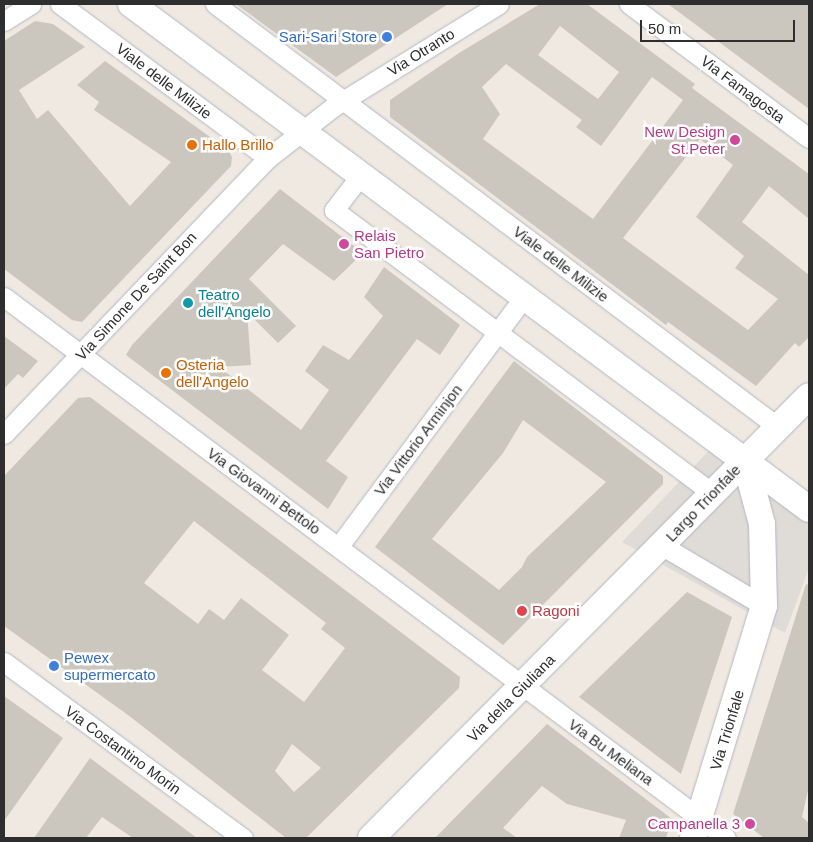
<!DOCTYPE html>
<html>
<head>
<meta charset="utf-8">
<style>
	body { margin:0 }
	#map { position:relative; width:813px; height:842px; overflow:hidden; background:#efe9e1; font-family:Helvetica,sans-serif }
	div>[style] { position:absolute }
	.plaza>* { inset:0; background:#dfdcd8 }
	.building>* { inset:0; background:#cbc7bf }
	.roads { filter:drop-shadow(0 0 1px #b4b7c1) drop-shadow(0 0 1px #b4b7c1) }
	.street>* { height:19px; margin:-9.5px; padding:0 9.5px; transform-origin:9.5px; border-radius:9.5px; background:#fff }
	.secondary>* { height:26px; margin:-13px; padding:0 13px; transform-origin:13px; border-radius:13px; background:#fff }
	.dots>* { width:14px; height:14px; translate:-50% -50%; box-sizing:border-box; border:2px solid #fff; border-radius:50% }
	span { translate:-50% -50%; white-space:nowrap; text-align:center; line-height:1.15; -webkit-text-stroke:5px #fff; paint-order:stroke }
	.shop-label { font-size:15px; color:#366cbe }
	.right { translate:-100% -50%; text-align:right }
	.left { translate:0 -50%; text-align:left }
	.street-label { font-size:15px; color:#2e2e2e }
	.hotel-label { font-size:15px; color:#b23c85 }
	.food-label { font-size:15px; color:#c56008 }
	.culture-label { font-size:15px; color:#0d838f }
	.health-label { font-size:15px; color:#be3a42 }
	.frame { position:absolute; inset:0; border:5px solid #2e2e2e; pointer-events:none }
	.scale { position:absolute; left:640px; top:20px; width:155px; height:22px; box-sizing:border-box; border:2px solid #2e2e2e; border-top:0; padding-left:6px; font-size:15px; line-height:18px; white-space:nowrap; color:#2e2e2e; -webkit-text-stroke:4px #fff; paint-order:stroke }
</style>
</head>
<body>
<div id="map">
	<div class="plaza">
		<div style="clip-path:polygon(718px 441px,809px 497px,809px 568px,785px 633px,622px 542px)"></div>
	</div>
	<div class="building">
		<div style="clip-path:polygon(236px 4px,448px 4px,336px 77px)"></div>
		<div style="clip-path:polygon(evenodd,540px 4px,587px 4px,695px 84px,692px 88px,809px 174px,809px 219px,769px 186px,742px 222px,809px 275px,809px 337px,799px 347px,795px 343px,756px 386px,668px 322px,666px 325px,390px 117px,390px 100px,459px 53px,540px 4px,560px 26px,619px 72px,598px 99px,538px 55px,560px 26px,540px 4px,506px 64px,582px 120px,576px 127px,601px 146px,652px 77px,683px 100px,593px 219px,483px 139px,500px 114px,482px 87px,506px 64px,540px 4px,700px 139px,733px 165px,696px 217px,744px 256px,735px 268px,778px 299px,748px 330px,623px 238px,700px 139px)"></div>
		<div style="clip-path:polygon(668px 4px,809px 4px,809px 109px)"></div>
		<div style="clip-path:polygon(35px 21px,53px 24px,85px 47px,19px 90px,37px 119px,48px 110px,130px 206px,171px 162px,94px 110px,99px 102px,77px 85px,105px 61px,228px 150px,232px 157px,231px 166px,82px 322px,72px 320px,4px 269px,4px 41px)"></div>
		<div style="clip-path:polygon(280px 189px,363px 253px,334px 281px,283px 244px,249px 279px,296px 326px,278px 343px,247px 312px,251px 365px,219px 367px,301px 430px,329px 390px,305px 371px,323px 345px,349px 360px,383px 316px,364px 297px,384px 267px,460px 325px,440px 355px,417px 339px,326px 461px,348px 477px,328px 509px,126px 355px,132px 345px)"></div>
		<div style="clip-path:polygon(4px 336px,38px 361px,23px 378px,18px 374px,4px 389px)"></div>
		<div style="clip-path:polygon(evenodd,514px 361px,663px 476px,663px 484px,503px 645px,375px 547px,514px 361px,523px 420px,606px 482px,527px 557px,522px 567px,499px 590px,432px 539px,503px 453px,523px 420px)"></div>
		<div style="clip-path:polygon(evenodd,90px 397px,460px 677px,459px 688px,306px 838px,286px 838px,128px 715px,4px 626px,4px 476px,78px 398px,90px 397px,194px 521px,326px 623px,321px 629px,345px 648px,304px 702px,262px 670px,289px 635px,241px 598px,224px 620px,209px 609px,198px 624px,144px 583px,194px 521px,90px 397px,292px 744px,321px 768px,294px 792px,275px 771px,292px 744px)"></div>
		<div style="clip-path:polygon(806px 584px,809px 585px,809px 786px,802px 817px,809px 823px,809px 838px,764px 838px,733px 814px)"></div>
		<div style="clip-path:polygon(687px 592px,732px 617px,681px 774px,579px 697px)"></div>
		<div style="clip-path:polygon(4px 696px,63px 738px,4px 821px)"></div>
		<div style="clip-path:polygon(547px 724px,672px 819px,666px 838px,619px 838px,626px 820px,567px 804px,542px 786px,503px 828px,517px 838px,435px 838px)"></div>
		<div style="clip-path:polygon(90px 758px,197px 838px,133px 838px,102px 817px,86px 838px,34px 838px)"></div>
	</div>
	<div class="roads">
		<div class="street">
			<div style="left:60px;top:4px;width:259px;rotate:36.5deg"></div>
			<div style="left:215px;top:4px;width:704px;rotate:36.92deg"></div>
			<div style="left:629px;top:4px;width:224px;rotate:36.7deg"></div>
			<div style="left:4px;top:21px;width:32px;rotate:-32deg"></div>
			<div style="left:360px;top:176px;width:43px;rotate:127.4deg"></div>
			<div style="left:334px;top:210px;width:472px;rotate:36.8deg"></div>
			<div style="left:4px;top:297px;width:902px;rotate:36.84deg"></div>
			<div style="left:4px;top:434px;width:382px;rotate:-46.3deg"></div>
			<div style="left:268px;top:158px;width:83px;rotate:-38.1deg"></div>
			<div style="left:333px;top:107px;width:195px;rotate:-31.8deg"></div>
			<div style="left:661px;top:545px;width:120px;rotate:30.6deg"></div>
			<div style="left:339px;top:546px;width:310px;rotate:-53.4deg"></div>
			<div style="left:4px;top:662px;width:297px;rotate:36.4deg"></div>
		</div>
		<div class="secondary">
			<div style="left:131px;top:4px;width:845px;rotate:36.68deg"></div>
			<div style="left:371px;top:838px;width:622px;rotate:-45.26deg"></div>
			<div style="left:693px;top:838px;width:243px;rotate:-73deg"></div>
			<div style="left:764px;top:606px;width:82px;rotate:-91.4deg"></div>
			<div style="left:762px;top:524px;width:66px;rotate:-104.9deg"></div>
		</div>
	</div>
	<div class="dots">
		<div style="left:387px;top:37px;background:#3f7fe0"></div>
		<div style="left:735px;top:140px;background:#d1479c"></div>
		<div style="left:192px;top:145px;background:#e8710a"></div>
		<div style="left:344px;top:244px;background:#d1479c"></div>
		<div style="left:188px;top:303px;background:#0f9aa8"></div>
		<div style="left:166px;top:373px;background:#e8710a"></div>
		<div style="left:522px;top:611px;background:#e0444e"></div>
		<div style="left:54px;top:666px;background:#3f7fe0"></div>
		<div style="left:750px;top:824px;background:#d1479c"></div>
	</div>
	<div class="shop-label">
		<span class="right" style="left:377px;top:37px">Sari-Sari Store</span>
		<span class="left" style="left:64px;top:666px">Pewex<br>supermercato</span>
	</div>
	<div class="street-label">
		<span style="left:421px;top:52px;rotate:-32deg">Via Otranto</span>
		<span style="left:164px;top:81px;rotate:37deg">Viale delle Milizie</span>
		<span style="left:743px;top:89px;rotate:37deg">Via Famagosta</span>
		<span style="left:561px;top:264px;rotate:37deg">Viale delle Milizie</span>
		<span style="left:136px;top:296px;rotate:-47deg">Via Simone De Saint Bon</span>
		<span style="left:418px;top:440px;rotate:-53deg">Via Vittorio Arminjon</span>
		<span style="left:264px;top:491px;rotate:36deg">Via Giovanni Bettolo</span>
		<span style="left:703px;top:503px;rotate:-46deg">Largo Trionfale</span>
		<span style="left:511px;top:698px;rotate:-45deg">Via della Giuliana</span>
		<span style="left:727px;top:730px;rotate:-73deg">Via Trionfale</span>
		<span style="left:123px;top:750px;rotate:36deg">Via Costantino Morin</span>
		<span style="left:611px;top:752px;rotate:36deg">Via Bu Meliana</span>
	</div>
	<div class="hotel-label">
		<span class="right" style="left:725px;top:140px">New Design<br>St.Peter</span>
		<span class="left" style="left:354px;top:244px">Relais<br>San Pietro</span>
		<span class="right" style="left:740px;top:824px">Campanella 3</span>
	</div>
	<div class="food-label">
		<span class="left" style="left:202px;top:145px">Hallo Brillo</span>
		<span class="left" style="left:176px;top:373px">Osteria<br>dell'Angelo</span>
	</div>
	<div class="culture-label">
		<span class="left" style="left:198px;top:303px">Teatro<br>dell'Angelo</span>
	</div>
	<div class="health-label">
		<span class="left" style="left:532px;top:611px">Ragoni</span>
	</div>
	<div class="frame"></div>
	<div class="scale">50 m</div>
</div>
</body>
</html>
